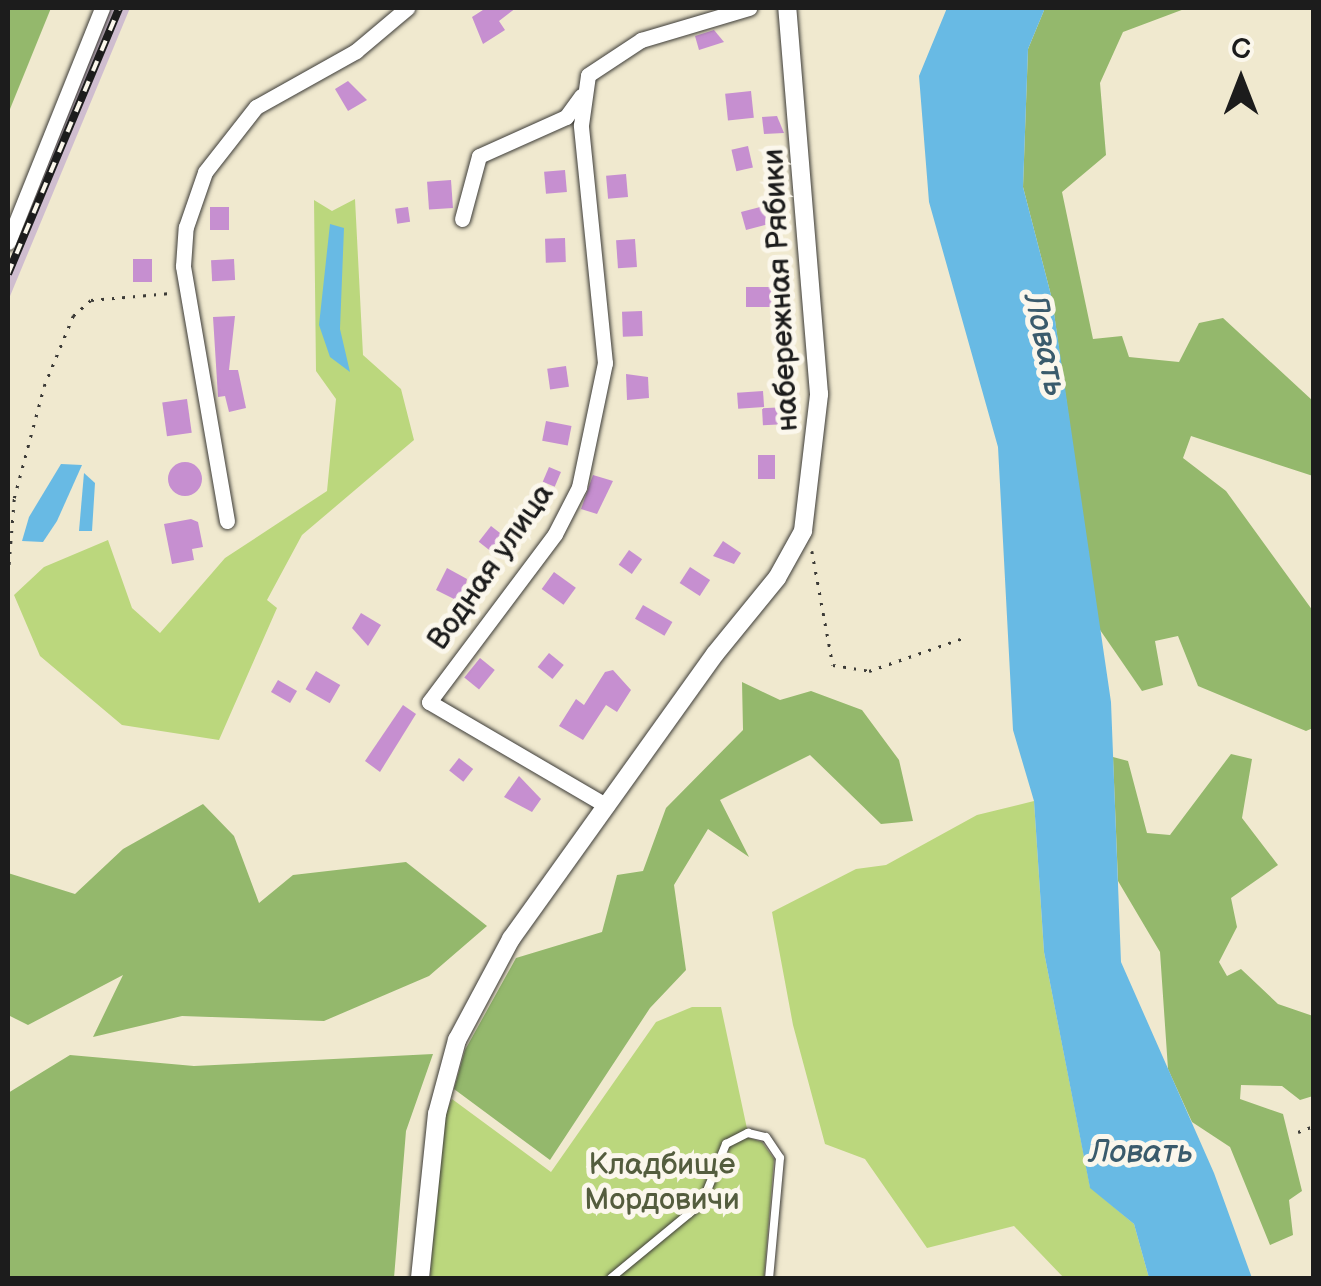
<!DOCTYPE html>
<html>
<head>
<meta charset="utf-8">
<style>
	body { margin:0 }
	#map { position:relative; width:1321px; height:1286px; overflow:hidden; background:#f0e9cf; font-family:"Balsamiq Sans",sans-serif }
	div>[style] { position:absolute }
	.industrial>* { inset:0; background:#cfbdcf }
	.green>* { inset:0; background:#bbd77d }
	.forest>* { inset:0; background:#94b86c }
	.water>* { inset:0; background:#68bae4 }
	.building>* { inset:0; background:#c68fd0; transform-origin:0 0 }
	.round { border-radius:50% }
	.path>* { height:2.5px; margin-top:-1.25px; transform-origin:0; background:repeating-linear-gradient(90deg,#3c3b37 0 2.5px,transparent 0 10.5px) }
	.roads { filter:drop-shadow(0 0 2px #3c3b37) drop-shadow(0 0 2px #3c3b37) }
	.service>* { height:8px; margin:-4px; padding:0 4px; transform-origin:4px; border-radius:4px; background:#fff }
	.minor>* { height:15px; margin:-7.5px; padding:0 7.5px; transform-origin:7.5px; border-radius:7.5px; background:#fff }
	.tertiary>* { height:18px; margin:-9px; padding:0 9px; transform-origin:9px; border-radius:9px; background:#fff }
	.rail>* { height:8px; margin-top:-4px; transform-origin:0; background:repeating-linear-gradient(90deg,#fbf7ec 0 11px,#1c1c1c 0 22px); box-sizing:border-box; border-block:2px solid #1c1c1c }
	span { translate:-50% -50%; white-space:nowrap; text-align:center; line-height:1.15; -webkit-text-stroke:10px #fbf7ec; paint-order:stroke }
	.street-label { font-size:30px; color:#1c1c1c }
	.park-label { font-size:30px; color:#545d3e }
	.water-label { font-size:32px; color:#3a5b6c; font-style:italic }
	.frame { position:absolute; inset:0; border:10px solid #1c1c1c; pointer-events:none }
	.north { position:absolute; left:1191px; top:30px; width:100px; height:100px; -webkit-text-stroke:8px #fbf7ec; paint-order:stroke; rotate:0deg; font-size:28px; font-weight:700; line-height:40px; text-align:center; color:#1c1c1c }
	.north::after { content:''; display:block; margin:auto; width:35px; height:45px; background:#1c1c1c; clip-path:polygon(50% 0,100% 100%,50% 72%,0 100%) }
</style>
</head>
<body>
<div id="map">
	<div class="industrial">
		<div style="clip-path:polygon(111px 8px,130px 8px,8px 301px,8px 265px)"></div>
	</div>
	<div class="green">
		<div style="clip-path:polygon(355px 199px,363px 355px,401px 389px,414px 440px,302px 535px,267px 600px,277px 608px,219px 740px,122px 725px,40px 656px,14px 595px,44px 567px,108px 540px,132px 608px,160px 633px,225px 558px,327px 491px,336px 399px,316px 371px,314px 200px,332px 211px)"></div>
		<div style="clip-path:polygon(1034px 801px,1044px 952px,1090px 1187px,1134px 1224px,1149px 1278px,1064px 1278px,1014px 1226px,927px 1248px,865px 1159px,825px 1144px,793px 1025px,772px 912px,856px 869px,886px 865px,977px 815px)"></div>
		<div style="clip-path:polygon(692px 1007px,721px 1007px,749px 1138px,762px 1142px,774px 1159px,764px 1278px,430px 1278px,443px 1120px,452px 1099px,551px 1172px,656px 1022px)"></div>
	</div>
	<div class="forest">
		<div style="clip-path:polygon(8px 8px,51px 8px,8px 114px)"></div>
		<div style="clip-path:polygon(1045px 8px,1187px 8px,1123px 32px,1100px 83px,1106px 155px,1062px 192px,1093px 339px,1122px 336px,1129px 357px,1179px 362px,1199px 323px,1223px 318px,1313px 401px,1313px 476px,1191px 436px,1183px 458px,1226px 491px,1313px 611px,1313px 728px,1306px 731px,1198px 686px,1178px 636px,1155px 641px,1163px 685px,1142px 691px,1098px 627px,1052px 299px,1023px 187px,1028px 49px)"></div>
		<div style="clip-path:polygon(742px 682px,780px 700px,811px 691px,862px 710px,899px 760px,913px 821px,881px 824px,810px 755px,720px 800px,749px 857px,708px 829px,674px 885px,686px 970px,650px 1008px,550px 1160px,454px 1089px,465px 1050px,516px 958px,602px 932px,617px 875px,643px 871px,666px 808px,743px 730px)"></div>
		<div style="clip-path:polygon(1231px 754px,1252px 759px,1242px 818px,1278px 865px,1231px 898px,1237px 927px,1219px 962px,1227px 976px,1241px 969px,1278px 1004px,1313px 1016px,1313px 1096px,1300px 1100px,1282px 1086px,1241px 1085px,1240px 1099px,1283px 1114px,1302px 1191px,1289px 1200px,1293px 1235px,1270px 1245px,1230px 1147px,1192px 1122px,1168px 1069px,1160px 952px,1118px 881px,1113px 757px,1128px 761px,1147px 833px,1170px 835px)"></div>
		<div style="clip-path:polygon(203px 804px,234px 836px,259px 903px,293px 875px,406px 862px,487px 926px,429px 976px,324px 1021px,182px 1016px,93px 1037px,123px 975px,28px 1025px,8px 1015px,8px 873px,75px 894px,123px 849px)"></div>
		<div style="clip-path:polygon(433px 1054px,406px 1131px,394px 1278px,8px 1278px,8px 1093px,70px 1055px,194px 1066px)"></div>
	</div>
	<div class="water">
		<div style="clip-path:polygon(947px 8px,1045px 8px,1028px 49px,1023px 187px,1052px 299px,1111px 702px,1121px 962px,1214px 1173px,1252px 1278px,1149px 1278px,1134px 1224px,1090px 1188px,1044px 952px,1034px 801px,1013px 730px,998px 447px,929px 202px,919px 76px)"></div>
		<div style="clip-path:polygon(330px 224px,344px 228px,340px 329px,350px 372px,330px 357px,319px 325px)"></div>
		<div style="clip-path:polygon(61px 464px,82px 465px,57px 521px,43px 542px,22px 541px,29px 517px)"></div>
		<div style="clip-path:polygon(84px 473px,95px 483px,92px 531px,79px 531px)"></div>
	</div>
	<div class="building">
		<div style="clip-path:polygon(486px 8px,516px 8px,499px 21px,505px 30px,483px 44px,472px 17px)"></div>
		<div style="clip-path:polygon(714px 30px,724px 42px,699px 50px,695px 36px)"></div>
		<div style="clip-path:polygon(348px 81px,367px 100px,348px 111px,335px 89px)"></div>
		<div style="left:751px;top:91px;width:27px;height:26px;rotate:84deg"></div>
		<div style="clip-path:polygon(777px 116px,784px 133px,764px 134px,762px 117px)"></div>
		<div style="left:748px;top:146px;width:22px;height:17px;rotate:77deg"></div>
		<div style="left:565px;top:170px;width:22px;height:21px;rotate:85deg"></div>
		<div style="left:626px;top:174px;width:23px;height:20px;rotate:85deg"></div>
		<div style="left:451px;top:180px;width:28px;height:24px;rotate:86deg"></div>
		<div style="clip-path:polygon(768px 205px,769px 224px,746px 230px,741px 212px)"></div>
		<div style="left:210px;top:207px;width:19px;height:23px"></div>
		<div style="left:408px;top:207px;width:15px;height:13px;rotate:82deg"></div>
		<div style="left:565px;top:238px;width:24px;height:20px;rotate:88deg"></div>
		<div style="left:635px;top:239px;width:28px;height:19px;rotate:86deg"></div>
		<div style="left:133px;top:259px;width:19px;height:23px"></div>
		<div style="left:234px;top:259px;width:21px;height:23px;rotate:87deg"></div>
		<div style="left:746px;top:287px;width:27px;height:20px"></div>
		<div style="left:642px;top:311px;width:25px;height:20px;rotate:88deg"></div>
		<div style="clip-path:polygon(235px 316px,229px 370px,238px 370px,246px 408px,229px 412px,225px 396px,218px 397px,213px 317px)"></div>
		<div style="left:780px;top:321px;width:14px;height:43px"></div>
		<div style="left:566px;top:366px;width:21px;height:19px;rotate:82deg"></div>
		<div style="clip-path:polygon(626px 374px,648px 377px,649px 398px,627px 400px)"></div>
		<div style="left:763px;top:391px;width:16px;height:26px;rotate:86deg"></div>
		<div style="left:187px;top:399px;width:34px;height:25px;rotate:82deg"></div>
		<div style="left:787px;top:407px;width:17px;height:25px;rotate:87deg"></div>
		<div style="left:546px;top:421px;width:26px;height:20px;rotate:11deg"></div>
		<div style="left:758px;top:455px;width:17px;height:24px"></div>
		<div class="round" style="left:168px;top:462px;width:34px;height:34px"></div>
		<div style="left:549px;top:467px;width:13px;height:16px;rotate:23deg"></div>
		<div style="clip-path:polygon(593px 475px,613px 481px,597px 514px,581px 509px)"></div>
		<div style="clip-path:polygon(191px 519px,198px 522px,203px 547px,192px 549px,194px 560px,172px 564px,164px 524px)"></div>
		<div style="left:491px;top:526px;width:28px;height:20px;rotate:38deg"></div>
		<div style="clip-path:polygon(723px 541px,741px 553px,734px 564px,713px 556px)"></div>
		<div style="left:629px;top:550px;width:16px;height:18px;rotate:35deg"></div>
		<div style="left:690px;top:567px;width:24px;height:19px;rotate:33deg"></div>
		<div style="clip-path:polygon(447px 568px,467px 579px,462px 603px,436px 590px)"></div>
		<div style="left:554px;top:572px;width:27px;height:21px;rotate:36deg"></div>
		<div style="left:643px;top:605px;width:34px;height:16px;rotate:30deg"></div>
		<div style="clip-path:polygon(361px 613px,381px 625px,368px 646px,352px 628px)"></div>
		<div style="left:549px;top:653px;width:19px;height:18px;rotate:39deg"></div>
		<div style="left:480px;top:658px;width:19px;height:25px;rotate:39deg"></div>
		<div style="clip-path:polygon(613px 670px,631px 690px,617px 712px,606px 705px,583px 740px,559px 726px,576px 699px,584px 705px,605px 672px)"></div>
		<div style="left:316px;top:671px;width:28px;height:21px;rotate:30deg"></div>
		<div style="left:278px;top:680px;width:22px;height:14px;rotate:30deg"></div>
		<div style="clip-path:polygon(403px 705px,416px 714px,380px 772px,365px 761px)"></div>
		<div style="left:459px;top:758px;width:18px;height:16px;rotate:38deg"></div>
		<div style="clip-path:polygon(519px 776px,541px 799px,532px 812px,504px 797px)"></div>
	</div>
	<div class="path">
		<div style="left:812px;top:551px;width:116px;rotate:79.6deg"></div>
		<div style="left:833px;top:665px;width:36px;rotate:9deg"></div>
		<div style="left:869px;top:671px;width:100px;rotate:-19.3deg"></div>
		<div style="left:8px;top:575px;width:77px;rotate:-85.5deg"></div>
		<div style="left:14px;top:498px;width:116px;rotate:-75deg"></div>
		<div style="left:44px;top:386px;width:76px;rotate:-67.5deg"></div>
		<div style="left:73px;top:316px;width:24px;rotate:-42deg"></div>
		<div style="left:91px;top:300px;width:80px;rotate:-5deg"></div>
		<div style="left:8px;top:633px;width:71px;rotate:90deg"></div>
		<div style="left:1298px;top:1132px;width:17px;rotate:-21deg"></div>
	</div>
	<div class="roads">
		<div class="service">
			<div style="left:611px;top:1278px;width:118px;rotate:-39.5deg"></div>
			<div style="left:702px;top:1203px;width:64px;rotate:-67.9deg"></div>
			<div style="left:726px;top:1144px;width:25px;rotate:-27deg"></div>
			<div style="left:748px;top:1133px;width:18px;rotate:13deg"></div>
			<div style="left:766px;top:1137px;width:25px;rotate:56deg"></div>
			<div style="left:780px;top:1158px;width:121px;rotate:95.2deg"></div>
		</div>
		<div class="minor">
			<div style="left:462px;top:219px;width:65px;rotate:-74.9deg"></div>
			<div style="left:479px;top:156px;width:95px;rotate:-24.1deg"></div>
			<div style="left:566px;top:117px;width:26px;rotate:-54deg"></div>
			<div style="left:8px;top:242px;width:252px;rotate:-68.1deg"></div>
			<div style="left:227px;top:521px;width:259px;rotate:-99.8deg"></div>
			<div style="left:183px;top:266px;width:39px;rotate:-86deg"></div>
			<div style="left:186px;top:227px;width:58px;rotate:-70.9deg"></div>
			<div style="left:205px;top:172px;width:83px;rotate:-51.9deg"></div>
			<div style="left:256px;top:107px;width:115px;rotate:-29.2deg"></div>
			<div style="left:356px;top:51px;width:67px;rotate:-40.1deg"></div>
			<div style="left:607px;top:806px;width:206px;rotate:-149.7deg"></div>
			<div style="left:429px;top:702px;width:210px;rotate:-53.1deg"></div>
			<div style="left:555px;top:534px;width:53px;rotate:-62.9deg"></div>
			<div style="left:579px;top:487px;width:127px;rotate:-78.2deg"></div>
			<div style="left:605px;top:363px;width:239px;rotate:-95.8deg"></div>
			<div style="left:581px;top:125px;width:50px;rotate:-82deg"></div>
			<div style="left:588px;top:75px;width:64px;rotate:-33.4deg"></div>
			<div style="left:641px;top:40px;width:113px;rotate:-16.5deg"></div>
		</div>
		<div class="tertiary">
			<div style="left:420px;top:1278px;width:165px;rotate:-84.1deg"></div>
			<div style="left:437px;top:1114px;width:77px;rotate:-74.9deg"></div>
			<div style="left:457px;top:1040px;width:115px;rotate:-61.9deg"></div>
			<div style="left:511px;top:939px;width:350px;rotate:-54.4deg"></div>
			<div style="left:715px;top:654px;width:98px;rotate:-50.8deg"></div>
			<div style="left:777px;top:578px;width:54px;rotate:-61deg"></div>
			<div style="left:803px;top:531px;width:138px;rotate:-83.3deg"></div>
			<div style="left:819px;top:394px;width:387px;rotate:-94.7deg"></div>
		</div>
	</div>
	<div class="rail">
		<div style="left:8px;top:274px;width:288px;rotate:-67.3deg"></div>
	</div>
	<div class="street-label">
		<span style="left:781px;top:290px;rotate:-93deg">набережная Рябики</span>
		<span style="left:491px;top:567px;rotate:-55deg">Водная улица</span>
	</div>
	<div class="park-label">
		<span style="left:662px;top:1182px">Кладбище<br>Мордовичи</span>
	</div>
	<div class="water-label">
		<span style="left:1044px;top:345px;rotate:78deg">Ловать</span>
		<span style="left:1141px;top:1153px">Ловать</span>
	</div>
	<div class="frame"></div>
	<div class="north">С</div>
</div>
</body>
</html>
